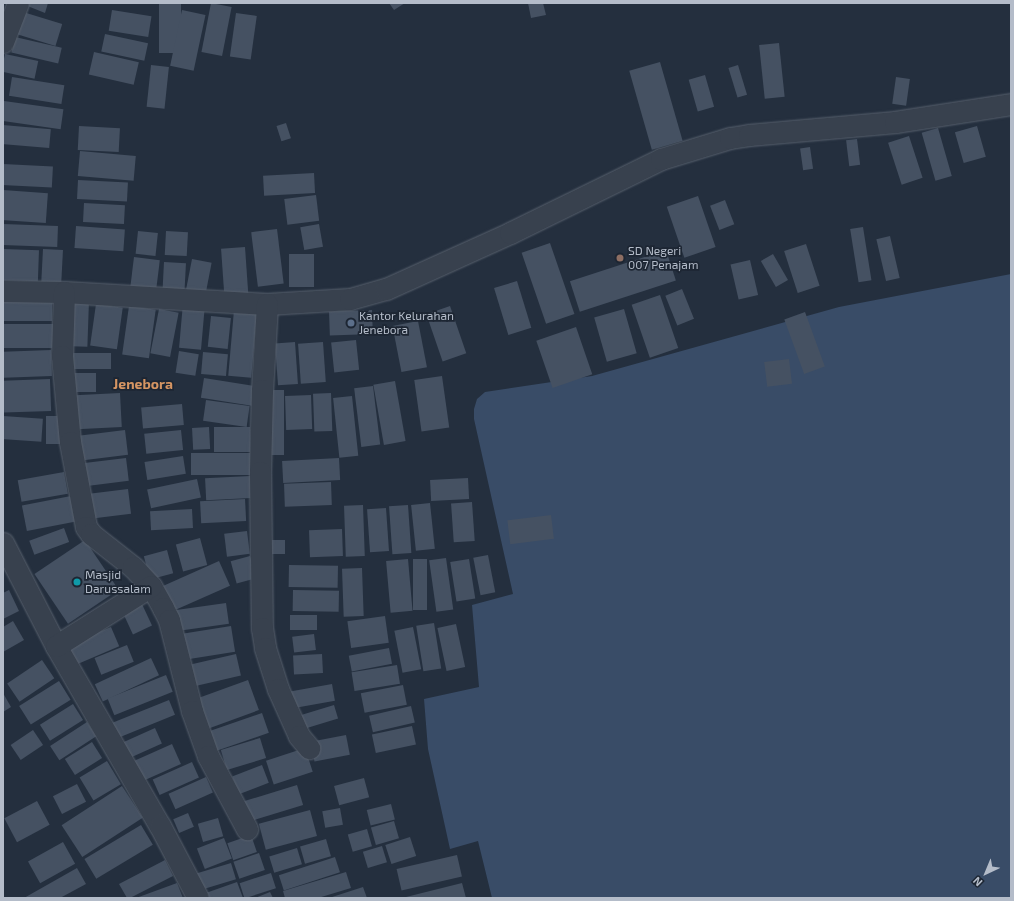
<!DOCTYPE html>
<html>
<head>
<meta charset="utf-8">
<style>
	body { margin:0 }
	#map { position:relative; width:1014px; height:901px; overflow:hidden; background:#242f3e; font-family:"Exo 2",sans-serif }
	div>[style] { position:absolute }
	.water>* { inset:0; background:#394c67 }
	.building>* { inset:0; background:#455162; transform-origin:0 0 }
	.roads { filter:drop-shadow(0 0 1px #565f6c) drop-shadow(0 0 1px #565f6c) }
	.minor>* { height:21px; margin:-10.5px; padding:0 10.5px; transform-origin:10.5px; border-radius:10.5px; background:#38414e }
	.dots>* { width:11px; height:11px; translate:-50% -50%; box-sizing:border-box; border:2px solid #1d2633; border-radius:50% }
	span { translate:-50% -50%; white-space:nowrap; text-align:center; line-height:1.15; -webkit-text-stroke:3.5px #1d2633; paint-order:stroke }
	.poi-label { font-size:12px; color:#b4bcc9 }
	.left { translate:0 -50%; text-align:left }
	.quarter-label { font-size:14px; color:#d59563; font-weight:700 }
	.frame { position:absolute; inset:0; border:4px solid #b4bcc9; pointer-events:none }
	.north { position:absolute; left:966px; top:853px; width:40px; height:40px; -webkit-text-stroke:3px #1d2633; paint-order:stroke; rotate:224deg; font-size:11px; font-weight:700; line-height:16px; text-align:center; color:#b4bcc9 }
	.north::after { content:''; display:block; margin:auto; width:14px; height:18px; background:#b4bcc9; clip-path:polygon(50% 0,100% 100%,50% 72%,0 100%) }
</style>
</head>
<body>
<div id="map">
	<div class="water">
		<div style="clip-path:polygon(1011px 274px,1011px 898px,492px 898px,478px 841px,450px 849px,428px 749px,424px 699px,479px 687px,472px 605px,513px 594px,474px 419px,474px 409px,477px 399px,485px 392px,592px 376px,839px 307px)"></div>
	</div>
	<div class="building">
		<div style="clip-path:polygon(26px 3px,48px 3px,45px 13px,25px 5px)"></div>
		<div style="left:159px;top:3px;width:22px;height:50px"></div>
		<div style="left:211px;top:3px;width:21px;height:50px;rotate:11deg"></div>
		<div style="clip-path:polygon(389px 3px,405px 3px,394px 10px)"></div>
		<div style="clip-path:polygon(528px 3px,543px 3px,546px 15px,531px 18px)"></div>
		<div style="left:112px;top:10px;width:40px;height:21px;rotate:9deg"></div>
		<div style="left:182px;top:10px;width:24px;height:57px;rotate:12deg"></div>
		<div style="left:23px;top:12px;width:41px;height:23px;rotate:17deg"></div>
		<div style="left:236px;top:13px;width:21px;height:44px;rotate:8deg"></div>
		<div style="left:105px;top:34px;width:44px;height:18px;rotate:12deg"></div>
		<div style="left:15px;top:37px;width:48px;height:16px;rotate:13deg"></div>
		<div style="left:779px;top:43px;width:54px;height:20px;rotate:84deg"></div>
		<div style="left:94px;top:52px;width:46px;height:23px;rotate:13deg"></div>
		<div style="left:5px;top:54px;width:34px;height:18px;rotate:12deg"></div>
		<div style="left:660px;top:62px;width:82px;height:32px;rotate:74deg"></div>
		<div style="left:151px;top:65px;width:18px;height:42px;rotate:6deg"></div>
		<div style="left:738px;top:65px;width:31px;height:10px;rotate:73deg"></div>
		<div style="left:705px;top:75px;width:33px;height:17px;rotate:74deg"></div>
		<div style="left:12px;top:77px;width:53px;height:19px;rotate:9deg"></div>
		<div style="left:896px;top:77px;width:14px;height:27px;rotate:8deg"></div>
		<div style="left:4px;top:101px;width:60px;height:20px;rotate:8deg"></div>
		<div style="left:286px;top:123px;width:16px;height:10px;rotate:72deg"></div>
		<div style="left:3px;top:125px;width:48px;height:19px;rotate:5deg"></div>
		<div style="left:79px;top:126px;width:41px;height:24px;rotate:3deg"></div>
		<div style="left:977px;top:126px;width:32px;height:23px;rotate:74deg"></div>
		<div style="left:938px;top:128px;width:50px;height:17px;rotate:74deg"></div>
		<div style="left:909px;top:136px;width:44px;height:22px;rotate:72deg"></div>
		<div style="left:857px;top:139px;width:26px;height:11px;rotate:83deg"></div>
		<div style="left:810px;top:147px;width:22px;height:10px;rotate:82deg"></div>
		<div style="left:80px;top:151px;width:56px;height:25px;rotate:5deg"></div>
		<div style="left:3px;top:164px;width:50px;height:21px;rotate:3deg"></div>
		<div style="left:314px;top:173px;width:20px;height:51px;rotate:87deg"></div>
		<div style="left:78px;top:180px;width:50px;height:19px;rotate:3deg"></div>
		<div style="left:3px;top:190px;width:45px;height:30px;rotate:4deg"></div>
		<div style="left:316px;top:195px;width:26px;height:32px;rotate:83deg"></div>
		<div style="left:698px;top:196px;width:54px;height:33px;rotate:71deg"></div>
		<div style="left:725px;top:200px;width:26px;height:16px;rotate:69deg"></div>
		<div style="left:84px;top:203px;width:41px;height:19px;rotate:3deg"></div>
		<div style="left:3px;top:224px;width:55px;height:21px;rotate:2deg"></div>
		<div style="left:319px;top:224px;width:23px;height:19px;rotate:80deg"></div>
		<div style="left:76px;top:226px;width:49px;height:22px;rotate:4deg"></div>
		<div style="left:863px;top:227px;width:54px;height:13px;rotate:81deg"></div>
		<div style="left:277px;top:229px;width:55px;height:26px;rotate:83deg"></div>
		<div style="left:138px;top:231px;width:20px;height:23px;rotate:6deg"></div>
		<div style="left:166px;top:231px;width:22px;height:24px;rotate:3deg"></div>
		<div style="left:890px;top:236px;width:43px;height:14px;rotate:77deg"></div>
		<div style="left:550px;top:243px;width:75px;height:30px;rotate:71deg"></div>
		<div style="left:806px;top:244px;width:44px;height:23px;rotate:72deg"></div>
		<div style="left:245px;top:247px;width:46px;height:24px;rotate:86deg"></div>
		<div style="left:3px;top:249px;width:36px;height:31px;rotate:2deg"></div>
		<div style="left:43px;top:249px;width:20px;height:35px;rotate:3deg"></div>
		<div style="left:666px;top:250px;width:32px;height:101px;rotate:72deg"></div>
		<div style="left:314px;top:254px;width:33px;height:25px;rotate:90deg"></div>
		<div style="left:773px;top:254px;width:30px;height:14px;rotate:60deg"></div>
		<div style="left:134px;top:257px;width:26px;height:33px;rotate:7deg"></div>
		<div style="left:192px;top:259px;width:20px;height:31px;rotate:11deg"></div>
		<div style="left:750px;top:260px;width:36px;height:20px;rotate:77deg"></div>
		<div style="left:164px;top:262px;width:22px;height:33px;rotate:3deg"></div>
		<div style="left:517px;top:281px;width:49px;height:24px;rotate:73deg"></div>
		<div style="left:682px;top:289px;width:32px;height:18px;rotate:68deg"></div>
		<div style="left:660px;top:295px;width:56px;height:30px;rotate:71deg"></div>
		<div style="left:3px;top:296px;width:49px;height:25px"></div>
		<div style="left:65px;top:300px;width:24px;height:46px;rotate:2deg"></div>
		<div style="left:183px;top:303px;width:22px;height:45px;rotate:5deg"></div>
		<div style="left:96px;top:304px;width:27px;height:42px;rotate:8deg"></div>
		<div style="left:129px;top:306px;width:27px;height:49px;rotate:8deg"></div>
		<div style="left:450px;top:306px;width:50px;height:25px;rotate:71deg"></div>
		<div style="left:159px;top:309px;width:20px;height:45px;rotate:11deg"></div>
		<div style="left:624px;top:309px;width:46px;height:31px;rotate:74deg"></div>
		<div style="left:234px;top:310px;width:23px;height:66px;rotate:5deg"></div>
		<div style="left:372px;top:310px;width:24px;height:43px;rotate:88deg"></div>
		<div style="left:805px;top:312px;width:58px;height:22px;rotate:70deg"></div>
		<div style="left:211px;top:316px;width:20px;height:31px;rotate:6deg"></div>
		<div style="left:418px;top:321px;width:47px;height:26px;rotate:79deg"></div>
		<div style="left:3px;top:324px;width:50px;height:24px"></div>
		<div style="left:576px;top:327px;width:50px;height:42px;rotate:71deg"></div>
		<div style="left:356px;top:340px;width:30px;height:25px;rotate:84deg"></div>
		<div style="left:295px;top:342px;width:42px;height:20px;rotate:86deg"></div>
		<div style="left:323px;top:342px;width:40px;height:25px;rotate:86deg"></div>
		<div style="left:51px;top:350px;width:26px;height:48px;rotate:88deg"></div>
		<div style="left:179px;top:351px;width:20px;height:22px;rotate:9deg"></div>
		<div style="left:203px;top:352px;width:25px;height:22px;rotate:5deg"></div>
		<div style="left:111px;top:353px;width:16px;height:45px;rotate:90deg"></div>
		<div style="left:789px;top:359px;width:25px;height:25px;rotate:83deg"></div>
		<div style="left:96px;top:373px;width:19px;height:27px;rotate:90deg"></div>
		<div style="left:442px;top:376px;width:52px;height:28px;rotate:82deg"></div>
		<div style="left:204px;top:378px;width:53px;height:20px;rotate:9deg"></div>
		<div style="left:50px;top:379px;width:32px;height:47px;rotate:88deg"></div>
		<div style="left:395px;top:381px;width:61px;height:22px;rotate:80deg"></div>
		<div style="left:373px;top:386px;width:59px;height:19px;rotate:83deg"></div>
		<div style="left:264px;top:390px;width:20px;height:65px"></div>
		<div style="left:120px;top:393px;width:34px;height:50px;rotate:87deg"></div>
		<div style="left:331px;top:393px;width:38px;height:18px;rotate:88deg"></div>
		<div style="left:311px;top:395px;width:34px;height:26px;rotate:88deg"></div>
		<div style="left:352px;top:396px;width:60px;height:19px;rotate:84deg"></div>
		<div style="left:206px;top:400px;width:44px;height:21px;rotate:8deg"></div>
		<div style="left:182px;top:404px;width:21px;height:41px;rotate:85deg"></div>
		<div style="left:3px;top:416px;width:40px;height:23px;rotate:4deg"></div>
		<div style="left:46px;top:416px;width:15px;height:28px"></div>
		<div style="left:209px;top:427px;width:22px;height:17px;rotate:87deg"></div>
		<div style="left:214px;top:427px;width:36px;height:25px"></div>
		<div style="left:125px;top:430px;width:25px;height:51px;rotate:83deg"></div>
		<div style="left:181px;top:430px;width:20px;height:37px;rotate:84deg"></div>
		<div style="left:250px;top:453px;width:22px;height:59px;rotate:90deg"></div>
		<div style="left:183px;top:456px;width:18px;height:39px;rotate:81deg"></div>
		<div style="left:126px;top:458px;width:23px;height:48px;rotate:83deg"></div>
		<div style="left:339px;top:458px;width:22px;height:57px;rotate:87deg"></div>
		<div style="left:64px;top:472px;width:22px;height:47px;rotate:80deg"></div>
		<div style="left:250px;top:476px;width:22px;height:45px;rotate:87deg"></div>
		<div style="left:468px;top:478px;width:21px;height:38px;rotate:87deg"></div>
		<div style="left:197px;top:479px;width:19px;height:51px;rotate:78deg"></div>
		<div style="left:331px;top:482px;width:23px;height:47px;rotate:88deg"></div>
		<div style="left:128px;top:489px;width:25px;height:43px;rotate:83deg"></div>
		<div style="left:71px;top:496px;width:26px;height:50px;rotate:79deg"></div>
		<div style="left:245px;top:499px;width:22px;height:45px;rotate:87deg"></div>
		<div style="left:472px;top:502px;width:39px;height:21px;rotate:86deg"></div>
		<div style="left:430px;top:503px;width:46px;height:19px;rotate:84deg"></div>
		<div style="left:363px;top:505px;width:51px;height:19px;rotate:88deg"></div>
		<div style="left:408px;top:505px;width:48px;height:19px;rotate:86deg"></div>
		<div style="left:386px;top:508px;width:43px;height:19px;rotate:86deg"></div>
		<div style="left:192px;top:509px;width:19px;height:42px;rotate:87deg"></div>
		<div style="left:551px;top:515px;width:24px;height:44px;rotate:83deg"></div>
		<div style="left:64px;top:528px;width:15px;height:37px;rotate:70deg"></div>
		<div style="left:342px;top:529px;width:27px;height:33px;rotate:88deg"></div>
		<div style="left:247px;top:531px;width:23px;height:23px;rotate:83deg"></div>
		<div style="left:200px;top:538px;width:28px;height:25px;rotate:75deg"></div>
		<div style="left:85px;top:540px;width:60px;height:61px;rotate:56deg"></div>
		<div style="left:268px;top:540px;width:17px;height:14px"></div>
		<div style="left:167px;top:550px;width:24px;height:24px;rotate:75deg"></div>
		<div style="left:488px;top:555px;width:38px;height:15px;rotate:79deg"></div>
		<div style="left:250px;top:556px;width:23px;height:20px;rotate:75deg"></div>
		<div style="left:446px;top:558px;width:52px;height:17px;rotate:82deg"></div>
		<div style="left:408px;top:559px;width:52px;height:22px;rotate:85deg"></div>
		<div style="left:413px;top:559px;width:14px;height:51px"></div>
		<div style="left:469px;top:559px;width:40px;height:19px;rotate:81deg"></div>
		<div style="left:219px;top:561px;width:27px;height:65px;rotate:66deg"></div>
		<div style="left:289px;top:565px;width:49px;height:22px;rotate:1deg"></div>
		<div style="left:362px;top:568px;width:48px;height:20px;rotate:88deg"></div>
		<div style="clip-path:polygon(9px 590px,19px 611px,3px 619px,3px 593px)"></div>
		<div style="left:293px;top:590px;width:46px;height:21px;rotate:1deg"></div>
		<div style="left:141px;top:602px;width:26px;height:21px;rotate:65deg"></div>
		<div style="left:226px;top:603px;width:21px;height:52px;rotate:82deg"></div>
		<div style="left:317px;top:615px;width:15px;height:27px;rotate:90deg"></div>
		<div style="left:385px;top:616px;width:27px;height:38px;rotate:82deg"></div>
		<div style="clip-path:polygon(13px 621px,24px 640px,3px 652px,3px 627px)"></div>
		<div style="left:434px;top:623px;width:46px;height:18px;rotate:81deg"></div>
		<div style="left:456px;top:624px;width:44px;height:19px;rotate:78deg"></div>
		<div style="left:231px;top:626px;width:26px;height:51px;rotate:81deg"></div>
		<div style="left:111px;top:627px;width:21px;height:47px;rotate:67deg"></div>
		<div style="left:413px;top:627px;width:43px;height:19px;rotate:79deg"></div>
		<div style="left:314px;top:634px;width:16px;height:22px;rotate:83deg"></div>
		<div style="left:127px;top:645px;width:18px;height:35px;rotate:68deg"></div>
		<div style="left:389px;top:648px;width:16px;height:41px;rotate:79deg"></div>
		<div style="left:236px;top:654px;width:22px;height:51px;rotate:77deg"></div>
		<div style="left:322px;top:654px;width:19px;height:29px;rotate:87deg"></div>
		<div style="left:151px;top:658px;width:19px;height:62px;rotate:65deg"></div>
		<div style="left:42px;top:660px;width:22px;height:42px;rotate:56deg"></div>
		<div style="left:397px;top:665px;width:19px;height:46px;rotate:81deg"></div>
		<div style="left:166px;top:675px;width:18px;height:63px;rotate:68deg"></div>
		<div style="left:248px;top:680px;width:32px;height:55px;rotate:70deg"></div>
		<div style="left:59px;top:681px;width:22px;height:47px;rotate:58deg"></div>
		<div style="left:332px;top:684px;width:17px;height:44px;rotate:80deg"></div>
		<div style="left:403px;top:685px;width:20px;height:43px;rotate:79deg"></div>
		<div style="clip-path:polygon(3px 693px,11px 707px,3px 712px)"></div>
		<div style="left:169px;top:700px;width:16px;height:63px;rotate:68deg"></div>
		<div style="left:73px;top:704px;width:19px;height:39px;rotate:58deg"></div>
		<div style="left:334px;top:705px;width:14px;height:42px;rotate:73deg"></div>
		<div style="left:411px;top:706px;width:17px;height:43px;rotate:77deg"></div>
		<div style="left:262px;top:713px;width:21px;height:59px;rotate:71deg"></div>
		<div style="left:87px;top:722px;width:17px;height:44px;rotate:57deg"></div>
		<div style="left:412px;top:726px;width:19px;height:41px;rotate:78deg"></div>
		<div style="left:155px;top:728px;width:17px;height:36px;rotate:66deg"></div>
		<div style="left:33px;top:730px;width:18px;height:27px;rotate:56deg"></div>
		<div style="left:346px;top:735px;width:20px;height:36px;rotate:79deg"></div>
		<div style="left:260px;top:738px;width:21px;height:41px;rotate:73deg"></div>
		<div style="left:92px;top:742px;width:19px;height:32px;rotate:58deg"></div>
		<div style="left:172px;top:744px;width:22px;height:43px;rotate:66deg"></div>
		<div style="left:305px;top:748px;width:25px;height:41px;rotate:72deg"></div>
		<div style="left:107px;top:761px;width:27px;height:32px;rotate:59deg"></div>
		<div style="left:192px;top:762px;width:17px;height:43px;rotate:66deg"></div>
		<div style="left:262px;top:765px;width:19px;height:32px;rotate:69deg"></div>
		<div style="left:206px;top:777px;width:17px;height:41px;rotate:66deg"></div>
		<div style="left:364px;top:778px;width:20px;height:31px;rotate:75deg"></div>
		<div style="left:77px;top:784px;width:20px;height:27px;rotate:63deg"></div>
		<div style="left:297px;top:785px;width:21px;height:59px;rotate:73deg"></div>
		<div style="left:122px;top:786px;width:38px;height:72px;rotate:57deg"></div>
		<div style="left:37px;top:801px;width:27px;height:37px;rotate:62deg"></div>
		<div style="left:391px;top:804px;width:16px;height:25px;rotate:76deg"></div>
		<div style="left:340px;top:808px;width:17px;height:18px;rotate:80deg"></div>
		<div style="left:310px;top:810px;width:27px;height:53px;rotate:75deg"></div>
		<div style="left:188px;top:813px;width:15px;height:16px;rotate:67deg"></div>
		<div style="left:218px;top:818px;width:19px;height:21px;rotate:74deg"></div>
		<div style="left:394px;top:821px;width:18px;height:24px;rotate:74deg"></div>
		<div style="left:141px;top:825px;width:23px;height:66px;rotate:59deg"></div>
		<div style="left:367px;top:829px;width:18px;height:20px;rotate:74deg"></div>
		<div style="left:251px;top:835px;width:18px;height:25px;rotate:71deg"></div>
		<div style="left:410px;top:837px;width:20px;height:26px;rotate:72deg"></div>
		<div style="left:224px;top:838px;width:22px;height:29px;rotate:69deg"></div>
		<div style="left:326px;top:839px;width:18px;height:27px;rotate:74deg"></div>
		<div style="left:63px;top:842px;width:25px;height:40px;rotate:61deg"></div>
		<div style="left:382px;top:846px;width:17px;height:20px;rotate:73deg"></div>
		<div style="left:297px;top:848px;width:17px;height:29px;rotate:73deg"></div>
		<div style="left:259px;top:853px;width:18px;height:27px;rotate:71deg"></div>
		<div style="left:457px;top:855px;width:22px;height:62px;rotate:77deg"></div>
		<div style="left:335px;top:857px;width:16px;height:59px;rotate:72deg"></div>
		<div style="clip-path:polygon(165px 860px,173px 876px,130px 898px,127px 898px,119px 884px)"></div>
		<div style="left:231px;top:863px;width:17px;height:38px;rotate:73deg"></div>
		<div style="clip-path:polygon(77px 868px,86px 884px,60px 898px,24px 898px)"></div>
		<div style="clip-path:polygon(346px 872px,351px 888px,318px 898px,285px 898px,283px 891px)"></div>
		<div style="left:271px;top:873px;width:16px;height:33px;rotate:72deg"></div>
		<div style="clip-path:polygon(237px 882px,243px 898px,205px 898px,203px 894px)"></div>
		<div style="clip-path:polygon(177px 883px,183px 898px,136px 898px)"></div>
		<div style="clip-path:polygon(462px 883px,466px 898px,406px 898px,406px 897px)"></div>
		<div style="clip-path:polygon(363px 887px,367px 898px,329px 898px)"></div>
		<div style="clip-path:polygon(270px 892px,273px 898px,255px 898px)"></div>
	</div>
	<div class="roads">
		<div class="minor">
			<div style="left:3px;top:42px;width:42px;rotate:-69deg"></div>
			<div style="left:3px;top:291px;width:61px;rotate:0.9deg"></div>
			<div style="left:64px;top:292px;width:203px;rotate:3.4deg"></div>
			<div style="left:267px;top:304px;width:83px;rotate:-3.4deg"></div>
			<div style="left:350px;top:299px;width:37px;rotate:-16deg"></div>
			<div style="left:386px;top:289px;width:136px;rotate:-24.3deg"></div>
			<div style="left:510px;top:233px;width:168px;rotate:-26.1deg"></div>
			<div style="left:661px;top:159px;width:72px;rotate:-16.9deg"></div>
			<div style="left:730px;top:138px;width:19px;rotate:-9deg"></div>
			<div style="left:749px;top:135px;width:147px;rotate:-5.1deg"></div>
			<div style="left:895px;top:122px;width:117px;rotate:-8.8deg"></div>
			<div style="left:64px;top:292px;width:64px;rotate:91.8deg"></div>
			<div style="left:62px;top:356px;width:86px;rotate:84.7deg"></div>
			<div style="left:70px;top:442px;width:86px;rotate:79.3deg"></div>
			<div style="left:86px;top:527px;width:9px;rotate:54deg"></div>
			<div style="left:91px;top:534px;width:53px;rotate:38.2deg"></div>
			<div style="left:133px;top:567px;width:26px;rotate:47deg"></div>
			<div style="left:151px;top:586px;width:25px;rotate:61deg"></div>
			<div style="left:163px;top:608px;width:13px;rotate:63deg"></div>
			<div style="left:169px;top:620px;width:94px;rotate:75.8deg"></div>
			<div style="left:192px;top:711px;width:48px;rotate:70.4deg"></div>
			<div style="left:208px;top:756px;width:83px;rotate:61.9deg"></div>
			<div style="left:267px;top:304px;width:86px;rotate:93.3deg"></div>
			<div style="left:262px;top:390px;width:82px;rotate:91.4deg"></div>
			<div style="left:260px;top:472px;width:156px;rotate:89.3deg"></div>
			<div style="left:262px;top:628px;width:20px;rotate:81deg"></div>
			<div style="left:265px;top:648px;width:43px;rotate:72.4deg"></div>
			<div style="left:278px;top:689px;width:51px;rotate:65.9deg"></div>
			<div style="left:299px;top:736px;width:16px;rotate:50deg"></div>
			<div style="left:3px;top:543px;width:116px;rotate:62.8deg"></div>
			<div style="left:56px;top:646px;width:208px;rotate:60deg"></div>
			<div style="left:160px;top:826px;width:81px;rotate:62.2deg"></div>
			<div style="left:56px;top:646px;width:112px;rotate:-32.3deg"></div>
		</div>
	</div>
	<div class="dots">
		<div style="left:620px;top:258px;background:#8d6e63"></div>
		<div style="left:351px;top:323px;background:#5c6f8a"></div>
		<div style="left:77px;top:582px;background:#0f9aa8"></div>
	</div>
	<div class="poi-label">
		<span class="left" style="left:628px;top:258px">SD Negeri<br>007 Penajam</span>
		<span class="left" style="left:359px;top:323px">Kantor Kelurahan<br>Jenebora</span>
		<span class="left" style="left:85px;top:582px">Masjid<br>Darussalam</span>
	</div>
	<div class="quarter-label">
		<span style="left:143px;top:384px">Jenebora</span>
	</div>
	<div class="frame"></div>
	<div class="north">N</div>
</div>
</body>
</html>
